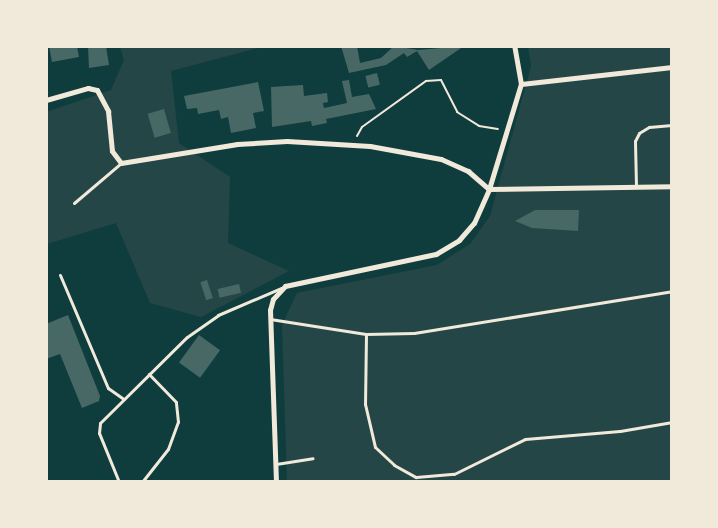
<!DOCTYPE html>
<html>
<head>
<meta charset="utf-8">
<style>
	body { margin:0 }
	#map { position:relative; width:718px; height:528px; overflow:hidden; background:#0f3d3e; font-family:"DM Sans",sans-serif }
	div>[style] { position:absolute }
	.green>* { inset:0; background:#244646 }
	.building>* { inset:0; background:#486865; transform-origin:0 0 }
	.path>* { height:2px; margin:-1px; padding:0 1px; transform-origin:1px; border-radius:1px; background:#f1e9da }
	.service>* { height:3px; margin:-1.5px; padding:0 1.5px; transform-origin:1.5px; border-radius:1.5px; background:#f1e9da }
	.minor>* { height:5px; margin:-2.5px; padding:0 2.5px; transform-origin:2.5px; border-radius:2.5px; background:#f1e9da }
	span { translate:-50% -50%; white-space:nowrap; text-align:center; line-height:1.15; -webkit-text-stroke:4.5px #f1e9da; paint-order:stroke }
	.frame { position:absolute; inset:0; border:48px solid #f1e9da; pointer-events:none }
</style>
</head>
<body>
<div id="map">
	<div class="green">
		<div style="clip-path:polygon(120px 47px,262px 47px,171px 71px,179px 143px,230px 177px,228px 243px,289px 271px,201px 317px,150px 303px,116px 223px,47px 244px,46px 112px,111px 90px,124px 60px)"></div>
		<div style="clip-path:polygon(528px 47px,671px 47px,671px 481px,287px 481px,282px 325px,297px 293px,437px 265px,470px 244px,490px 216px,531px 66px)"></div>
	</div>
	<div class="building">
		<div style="clip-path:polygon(49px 46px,77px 46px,79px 57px,52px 62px)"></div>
		<div style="clip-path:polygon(88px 46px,106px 46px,109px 65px,89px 68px)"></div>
		<div style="clip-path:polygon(341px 46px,357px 46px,360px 63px,381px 58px,394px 46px,418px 50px,464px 46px,429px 70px,417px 51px,407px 57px,404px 53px,386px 65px,349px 73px)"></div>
		<div style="left:377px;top:73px;width:12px;height:12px;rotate:76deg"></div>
		<div style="clip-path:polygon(349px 80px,352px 97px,369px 94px,376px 109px,326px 119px,327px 123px,312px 126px,311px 121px,272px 127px,271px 87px,303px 85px,304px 96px,327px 93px,328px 102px,323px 103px,324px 108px,347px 103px,342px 81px)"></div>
		<div style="clip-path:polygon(258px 82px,264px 111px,253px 113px,256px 128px,231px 133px,228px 117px,221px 119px,219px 110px,198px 114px,197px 108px,187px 109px,184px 96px)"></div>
		<div style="left:164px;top:109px;width:25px;height:17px;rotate:74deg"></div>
		<div style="clip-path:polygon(535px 210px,579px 210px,578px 231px,532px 228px,515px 221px)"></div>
		<div style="left:207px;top:280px;width:19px;height:7px;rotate:72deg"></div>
		<div style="left:239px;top:284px;width:9px;height:22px;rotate:77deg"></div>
		<div style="clip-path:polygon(68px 315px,100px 396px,99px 401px,82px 408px,60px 354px,46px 359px,46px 324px)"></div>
		<div style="left:199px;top:335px;width:26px;height:34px;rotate:36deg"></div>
	</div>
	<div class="path">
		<div style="left:357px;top:136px;width:10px;rotate:-61deg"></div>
		<div style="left:362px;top:127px;width:79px;rotate:-35.7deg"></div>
		<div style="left:426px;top:81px;width:15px;rotate:-4deg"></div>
		<div style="left:441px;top:80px;width:36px;rotate:63deg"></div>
		<div style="left:457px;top:112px;width:26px;rotate:32deg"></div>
		<div style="left:479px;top:126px;width:19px;rotate:9deg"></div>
	</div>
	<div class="service">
		<div style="left:636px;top:186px;width:45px;rotate:-91.3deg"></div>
		<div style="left:635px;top:141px;width:9px;rotate:-63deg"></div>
		<div style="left:639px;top:133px;width:12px;rotate:-31deg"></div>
		<div style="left:649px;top:127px;width:23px;rotate:-5deg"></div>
		<div style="left:74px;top:203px;width:62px;rotate:-40.4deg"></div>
		<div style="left:60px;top:275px;width:123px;rotate:67deg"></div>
		<div style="left:108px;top:388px;width:19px;rotate:35deg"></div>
		<div style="left:270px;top:319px;width:97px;rotate:8.9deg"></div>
		<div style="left:366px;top:334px;width:48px;rotate:-1.2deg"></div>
		<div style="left:414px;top:333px;width:261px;rotate:-9.2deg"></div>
		<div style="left:366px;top:334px;width:70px;rotate:90.8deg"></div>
		<div style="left:365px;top:404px;width:44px;rotate:76.9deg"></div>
		<div style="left:375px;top:447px;width:26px;rotate:43deg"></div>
		<div style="left:394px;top:465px;width:25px;rotate:29deg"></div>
		<div style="left:416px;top:477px;width:38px;rotate:-5deg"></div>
		<div style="left:454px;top:474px;width:79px;rotate:-26.2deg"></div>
		<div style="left:525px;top:439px;width:95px;rotate:-4.8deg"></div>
		<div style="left:620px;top:431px;width:53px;rotate:-9.8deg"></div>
		<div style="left:276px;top:464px;width:37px;rotate:-9deg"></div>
		<div style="left:119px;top:482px;width:53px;rotate:-112.2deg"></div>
		<div style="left:99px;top:433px;width:10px;rotate:-84deg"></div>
		<div style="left:100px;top:423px;width:122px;rotate:-44.7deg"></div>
		<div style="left:187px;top:337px;width:38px;rotate:-35deg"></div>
		<div style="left:218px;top:315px;width:69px;rotate:-23.2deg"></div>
		<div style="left:142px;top:482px;width:42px;rotate:-51.8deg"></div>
		<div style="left:168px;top:449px;width:29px;rotate:-70deg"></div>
		<div style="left:178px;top:422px;width:20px;rotate:-96deg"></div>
		<div style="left:176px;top:402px;width:39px;rotate:-134deg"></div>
	</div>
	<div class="minor">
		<div style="left:521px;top:84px;width:152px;rotate:-6.4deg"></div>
		<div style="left:46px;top:100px;width:44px;rotate:-15.9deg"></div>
		<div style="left:88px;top:88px;width:9px;rotate:13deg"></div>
		<div style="left:97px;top:90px;width:24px;rotate:62deg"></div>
		<div style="left:108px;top:111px;width:40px;rotate:84.3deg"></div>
		<div style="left:112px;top:151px;width:15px;rotate:53deg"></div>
		<div style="left:121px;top:163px;width:118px;rotate:-9.3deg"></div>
		<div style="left:237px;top:144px;width:50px;rotate:-3.4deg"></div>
		<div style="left:287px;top:141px;width:83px;rotate:3.4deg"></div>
		<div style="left:370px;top:146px;width:72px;rotate:10.4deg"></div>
		<div style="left:441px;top:159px;width:30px;rotate:24deg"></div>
		<div style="left:468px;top:171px;width:28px;rotate:41deg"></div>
		<div style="left:489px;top:189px;width:183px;rotate:-0.9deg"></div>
		<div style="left:276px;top:482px;width:172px;rotate:-92deg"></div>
		<div style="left:270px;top:310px;width:11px;rotate:-75deg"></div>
		<div style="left:273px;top:299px;width:18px;rotate:-47deg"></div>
		<div style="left:285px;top:286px;width:154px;rotate:-12deg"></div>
		<div style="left:436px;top:254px;width:27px;rotate:-31deg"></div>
		<div style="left:459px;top:240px;width:23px;rotate:-49deg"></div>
		<div style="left:474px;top:223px;width:37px;rotate:-66deg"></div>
		<div style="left:489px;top:189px;width:110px;rotate:-73.1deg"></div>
		<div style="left:521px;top:84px;width:39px;rotate:-100deg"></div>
	</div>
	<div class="frame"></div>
</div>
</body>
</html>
